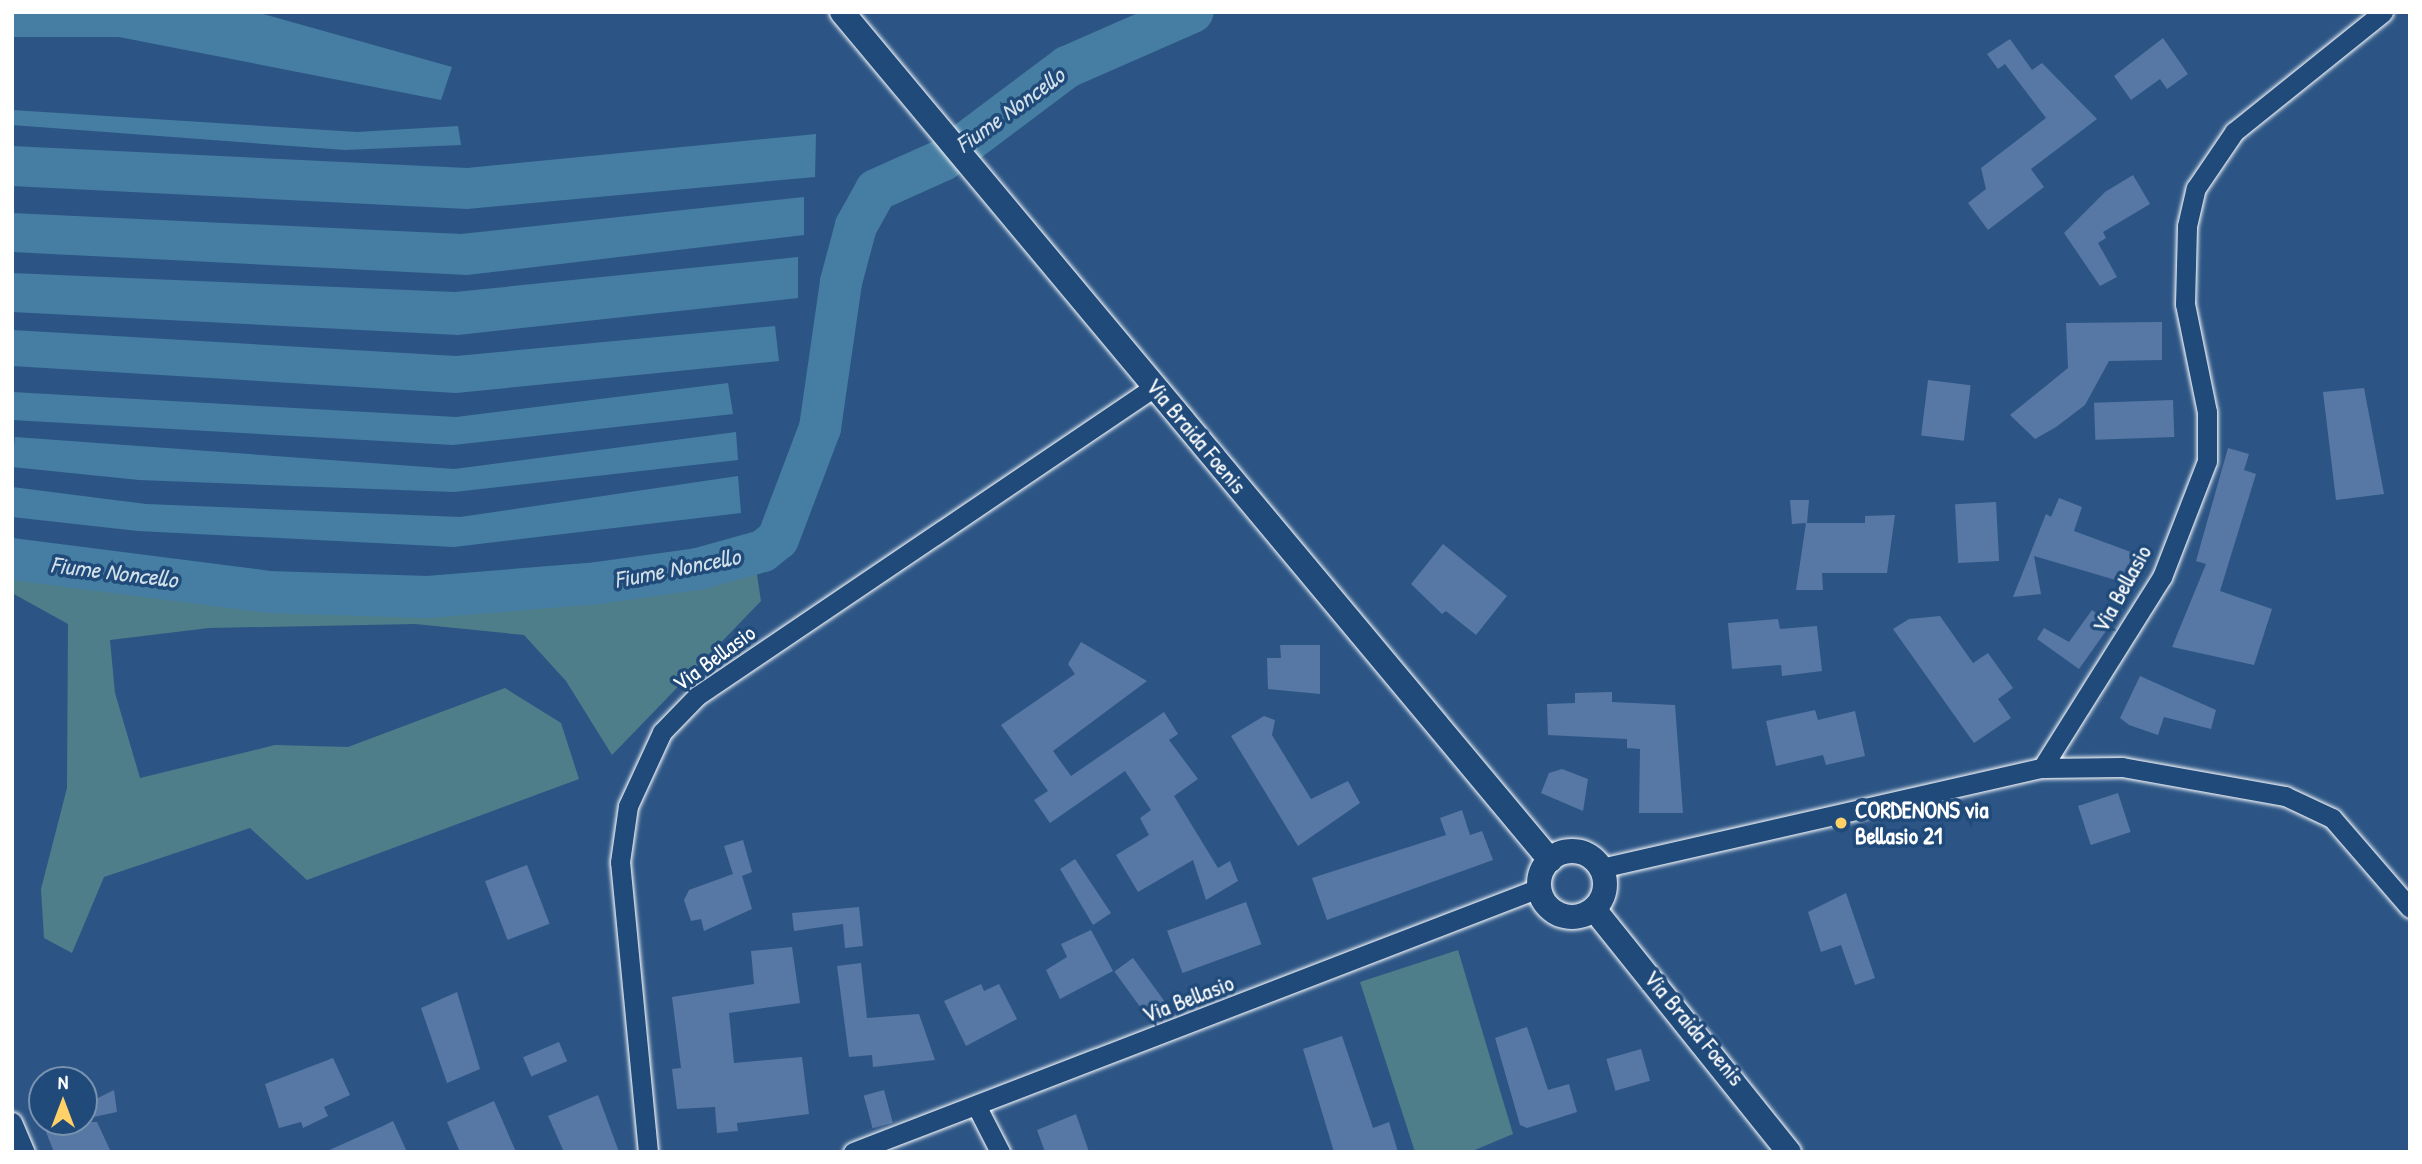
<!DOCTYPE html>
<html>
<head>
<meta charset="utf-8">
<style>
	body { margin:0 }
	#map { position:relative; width:2422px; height:1164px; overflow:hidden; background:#2c5585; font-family:"Patrick Hand",sans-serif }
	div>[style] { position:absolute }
	.green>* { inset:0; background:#4e7e89 }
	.water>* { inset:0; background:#467ea3 }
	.river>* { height:42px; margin:-21px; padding:0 21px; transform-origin:21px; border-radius:21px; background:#467ea3 }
	.building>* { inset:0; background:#5778a4; transform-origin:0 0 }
	.roads { filter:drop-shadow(0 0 2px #fff) drop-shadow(0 0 2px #fff) }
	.minor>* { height:19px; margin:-9.5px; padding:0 9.5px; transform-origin:9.5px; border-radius:9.5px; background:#1f4a7a }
	.tertiary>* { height:24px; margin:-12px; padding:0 12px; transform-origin:12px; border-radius:12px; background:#1f4a7a }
	.tertiary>.ring { margin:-12px; padding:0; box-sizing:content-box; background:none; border:24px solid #1f4a7a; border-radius:50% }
	.dots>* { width:19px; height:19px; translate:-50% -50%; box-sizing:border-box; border:4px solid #1f4a7a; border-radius:50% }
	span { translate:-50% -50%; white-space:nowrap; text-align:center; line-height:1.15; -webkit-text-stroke:7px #1f4a7a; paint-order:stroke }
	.street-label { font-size:23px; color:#fff }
	.poi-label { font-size:23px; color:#fff; font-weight:700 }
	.left { translate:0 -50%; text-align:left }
	.water-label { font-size:24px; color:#d1dfe8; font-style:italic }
	.frame { position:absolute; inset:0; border:14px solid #fff; pointer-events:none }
	.north { position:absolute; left:28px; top:1066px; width:70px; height:70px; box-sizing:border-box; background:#1f4a7a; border:2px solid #7992af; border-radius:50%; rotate:0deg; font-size:19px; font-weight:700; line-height:28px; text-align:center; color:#fff }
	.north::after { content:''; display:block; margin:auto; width:24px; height:32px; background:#ffd166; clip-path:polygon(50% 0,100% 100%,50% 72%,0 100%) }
</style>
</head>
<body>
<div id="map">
	<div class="green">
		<div style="clip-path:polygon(12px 559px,340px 597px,522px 592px,736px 559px,756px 568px,761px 601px,612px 755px,566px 681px,524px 635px,415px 624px,209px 628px,110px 640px,115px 693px,140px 778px,275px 745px,348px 747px,505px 688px,561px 723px,579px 779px,307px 880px,250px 828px,104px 877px,72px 953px,44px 938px,41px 889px,67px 788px,68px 624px,12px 593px)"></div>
		<div style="clip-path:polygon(1458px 950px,1513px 1134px,1470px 1152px,1415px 1152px,1360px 982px)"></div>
	</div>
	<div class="water">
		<div style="clip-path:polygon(12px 12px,256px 12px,452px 67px,441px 100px,119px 37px,12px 37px)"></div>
		<div style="clip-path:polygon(12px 110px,357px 132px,458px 126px,461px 145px,345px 150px,12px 125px)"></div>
		<div style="clip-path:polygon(816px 134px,815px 177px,467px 209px,12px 186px,12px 146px,467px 168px)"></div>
		<div style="clip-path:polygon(804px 197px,804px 235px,467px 275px,12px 252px,12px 213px,461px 234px)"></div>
		<div style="clip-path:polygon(798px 257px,798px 298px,458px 335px,12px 312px,12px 273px,455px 292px)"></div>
		<div style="clip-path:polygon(775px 326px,779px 361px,456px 393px,12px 366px,12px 330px,456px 356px)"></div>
		<div style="clip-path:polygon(728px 383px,733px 414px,453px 445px,12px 420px,12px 392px,456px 417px)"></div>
		<div style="clip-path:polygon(736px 432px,738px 460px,454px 492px,139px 480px,12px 467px,15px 437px,454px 469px)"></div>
		<div style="clip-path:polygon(738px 476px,741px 513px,454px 547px,138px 531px,12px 517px,12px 487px,146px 504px,460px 517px)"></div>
	</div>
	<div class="river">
		<div style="left:12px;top:559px;width:258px;rotate:7.3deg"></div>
		<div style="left:268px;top:592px;width:160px;rotate:1.8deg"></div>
		<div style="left:428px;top:597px;width:170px;rotate:-4.7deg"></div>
		<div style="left:597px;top:583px;width:102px;rotate:-7.9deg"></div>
		<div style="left:698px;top:569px;width:67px;rotate:-15.5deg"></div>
		<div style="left:763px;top:551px;width:19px;rotate:-39deg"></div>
		<div style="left:778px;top:539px;width:119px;rotate:-69.3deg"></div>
		<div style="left:820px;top:428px;width:148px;rotate:-81.8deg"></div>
		<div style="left:841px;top:282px;width:58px;rotate:-75deg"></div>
		<div style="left:856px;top:226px;width:41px;rotate:-60.9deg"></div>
		<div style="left:876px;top:190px;width:73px;rotate:-24.1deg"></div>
		<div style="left:943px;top:160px;width:155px;rotate:-36.9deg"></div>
		<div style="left:1067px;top:67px;width:137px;rotate:-23.7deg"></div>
	</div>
	<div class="building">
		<div style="clip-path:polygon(2163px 38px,2188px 74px,2167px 89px,2160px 79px,2131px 100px,2114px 76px)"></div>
		<div style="clip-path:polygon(2010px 39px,2032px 70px,2042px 63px,2097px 119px,2031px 169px,2044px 187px,1988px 230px,1968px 203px,1986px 189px,1981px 168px,2046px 118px,2005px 64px,1998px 69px,1987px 54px)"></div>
		<div style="clip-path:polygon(2133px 175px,2150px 204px,2103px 232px,2106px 238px,2098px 243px,2117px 277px,2100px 286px,2064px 233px,2105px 192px)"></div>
		<div style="clip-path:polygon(2162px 322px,2162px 360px,2109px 361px,2085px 405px,2056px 427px,2035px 439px,2010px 415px,2068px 368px,2066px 323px)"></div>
		<div style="left:1928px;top:380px;width:43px;height:56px;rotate:7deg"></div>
		<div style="clip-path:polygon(2364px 388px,2384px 494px,2336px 500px,2323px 392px)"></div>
		<div style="left:2173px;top:400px;width:37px;height:79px;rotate:88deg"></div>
		<div style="clip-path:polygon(2228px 448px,2249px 454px,2244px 470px,2256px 474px,2220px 591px,2272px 609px,2254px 665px,2172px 647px,2206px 564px,2196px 561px)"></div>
		<div style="clip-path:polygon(2059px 498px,2082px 507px,2074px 531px,2131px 552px,2129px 559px,2146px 565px,2136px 586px,2034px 556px,2041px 594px,2013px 597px,2046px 514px,2051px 517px)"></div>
		<div style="clip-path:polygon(1790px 500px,1809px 500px,1807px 523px,1865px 523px,1865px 516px,1895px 515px,1887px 573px,1822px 573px,1823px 590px,1796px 590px,1806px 523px,1792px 524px)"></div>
		<div style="left:1996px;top:502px;width:59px;height:41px;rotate:87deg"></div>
		<div style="clip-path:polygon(1443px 544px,1507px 596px,1476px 635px,1446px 611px,1442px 614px,1411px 584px)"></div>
		<div style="clip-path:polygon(2092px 610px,2111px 624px,2079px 669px,2037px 639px,2044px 628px,2069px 642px)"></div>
		<div style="clip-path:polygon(1940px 616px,1973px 663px,1988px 653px,2013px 688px,1998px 699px,2011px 718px,1974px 743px,1893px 629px,1909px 619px)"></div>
		<div style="clip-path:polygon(1778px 619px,1780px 629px,1817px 626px,1822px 671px,1782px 676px,1781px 665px,1732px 669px,1728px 623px)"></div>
		<div style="clip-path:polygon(1081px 642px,1147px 681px,1053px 751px,1071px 776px,1164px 712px,1178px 734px,1169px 740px,1198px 779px,1174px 796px,1218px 868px,1230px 861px,1238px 881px,1206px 900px,1193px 860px,1138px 892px,1116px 855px,1149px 835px,1140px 818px,1151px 810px,1125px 771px,1050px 823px,1034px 800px,1048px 791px,1001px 725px,1075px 674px,1068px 664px)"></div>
		<div style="clip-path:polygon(1280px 645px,1320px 645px,1320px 694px,1268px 689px,1267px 658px,1281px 658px)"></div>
		<div style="clip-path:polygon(2140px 676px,2216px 710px,2211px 729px,2164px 717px,2158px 735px,2129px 725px,2120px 718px)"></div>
		<div style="clip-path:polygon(1612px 692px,1612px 702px,1675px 705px,1683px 813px,1639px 813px,1640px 749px,1627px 748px,1627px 739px,1548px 735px,1547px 704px,1575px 703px,1575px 693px)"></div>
		<div style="clip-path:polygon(1815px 710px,1818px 720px,1855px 711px,1865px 756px,1826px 765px,1823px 755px,1776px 766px,1766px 721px)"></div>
		<div style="clip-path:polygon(1264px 716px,1275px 720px,1272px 735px,1311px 799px,1348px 781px,1360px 803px,1298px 846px,1231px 736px)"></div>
		<div style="clip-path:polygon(1562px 769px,1588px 779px,1583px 811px,1541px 793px,1549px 773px)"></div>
		<div style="left:2118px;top:793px;width:41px;height:42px;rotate:72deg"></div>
		<div style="clip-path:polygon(1462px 810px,1470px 835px,1482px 831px,1493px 860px,1327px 920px,1312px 878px,1446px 835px,1440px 818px)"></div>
		<div style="clip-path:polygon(743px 840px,752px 872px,742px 876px,752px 909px,704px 931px,701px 919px,691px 921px,684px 900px,689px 890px,733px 874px,724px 846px)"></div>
		<div style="clip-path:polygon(1075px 859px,1111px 913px,1093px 925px,1060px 869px)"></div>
		<div style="left:527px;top:865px;width:63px;height:45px;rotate:69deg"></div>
		<div style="clip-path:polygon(1846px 893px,1875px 978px,1855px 985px,1841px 945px,1821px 952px,1808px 912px)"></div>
		<div style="left:1246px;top:902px;width:45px;height:84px;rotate:70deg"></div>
		<div style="clip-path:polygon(859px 907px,863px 946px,845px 948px,843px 924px,794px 931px,792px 913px)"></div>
		<div style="clip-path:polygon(1091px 930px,1113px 971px,1060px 999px,1046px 970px,1067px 957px,1061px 944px)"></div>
		<div style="clip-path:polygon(792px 947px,800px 1003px,729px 1013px,734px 1063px,802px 1057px,809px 1114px,737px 1123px,738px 1131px,717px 1133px,715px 1107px,677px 1109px,672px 1069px,681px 1068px,672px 997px,754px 984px,751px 951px)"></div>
		<div style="left:1133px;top:958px;width:56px;height:23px;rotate:54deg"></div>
		<div style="clip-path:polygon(861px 963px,867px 1018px,919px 1014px,935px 1060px,873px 1067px,872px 1055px,849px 1057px,837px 966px)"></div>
		<div style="clip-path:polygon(981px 984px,984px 991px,999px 984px,1017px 1019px,966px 1046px,944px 1001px)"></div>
		<div style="clip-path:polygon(457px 992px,480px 1069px,447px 1083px,421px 1008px)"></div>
		<div style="clip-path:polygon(1527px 1027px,1548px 1090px,1569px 1084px,1577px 1112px,1527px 1128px,1520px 1125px,1495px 1038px)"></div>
		<div style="clip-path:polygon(1342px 1036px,1373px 1128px,1389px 1122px,1398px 1152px,1334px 1152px,1303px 1049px)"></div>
		<div style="left:559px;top:1042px;width:21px;height:39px;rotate:67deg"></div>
		<div style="left:1641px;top:1049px;width:33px;height:36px;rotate:74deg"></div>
		<div style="clip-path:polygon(333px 1058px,350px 1095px,324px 1107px,328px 1116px,303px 1128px,301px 1122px,279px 1128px,265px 1084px)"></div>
		<div style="clip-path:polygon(114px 1090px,117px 1112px,84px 1119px,84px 1105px)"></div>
		<div style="left:884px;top:1090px;width:34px;height:21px;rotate:75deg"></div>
		<div style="clip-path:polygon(598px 1095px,619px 1152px,564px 1152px,548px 1116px)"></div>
		<div style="clip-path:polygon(494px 1101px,516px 1152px,460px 1152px,447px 1122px)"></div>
		<div style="clip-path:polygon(1076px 1114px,1089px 1152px,1045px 1152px,1037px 1130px)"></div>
		<div style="clip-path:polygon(393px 1121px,407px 1152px,325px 1152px,383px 1126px)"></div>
		<div style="clip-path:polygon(42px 1122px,97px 1122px,111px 1152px,54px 1152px)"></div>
	</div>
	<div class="roads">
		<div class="minor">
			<div style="left:2042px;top:768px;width:226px;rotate:-57.9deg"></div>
			<div style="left:2162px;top:577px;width:124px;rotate:-68.8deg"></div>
			<div style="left:2207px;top:461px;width:49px;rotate:-90deg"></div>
			<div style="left:2207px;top:412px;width:110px;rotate:-101.5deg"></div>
			<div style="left:2185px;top:304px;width:78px;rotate:-88.5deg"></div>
			<div style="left:2187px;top:226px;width:39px;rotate:-77deg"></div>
			<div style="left:2196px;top:188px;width:68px;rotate:-55.8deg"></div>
			<div style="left:2234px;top:132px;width:191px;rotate:-38.8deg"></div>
			<div style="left:1601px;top:868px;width:452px;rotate:-12.8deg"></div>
			<div style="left:2042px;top:768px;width:80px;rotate:-0.7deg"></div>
			<div style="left:2122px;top:767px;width:166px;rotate:10.1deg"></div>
			<div style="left:2285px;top:796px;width:52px;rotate:25.1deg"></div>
			<div style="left:2332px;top:818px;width:119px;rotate:49.1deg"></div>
			<div style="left:977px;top:1107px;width:51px;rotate:62.9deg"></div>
			<div style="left:12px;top:1122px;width:33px;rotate:67deg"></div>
			<div style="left:648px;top:1152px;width:291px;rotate:-95.5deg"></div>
			<div style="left:620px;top:862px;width:57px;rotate:-81.9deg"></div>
			<div style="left:628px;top:806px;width:81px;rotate:-65.3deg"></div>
			<div style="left:662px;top:732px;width:50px;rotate:-45.8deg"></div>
			<div style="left:697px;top:696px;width:552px;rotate:-34.06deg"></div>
			<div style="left:853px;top:1152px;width:735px;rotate:-21.05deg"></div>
		</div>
		<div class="tertiary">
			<div style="left:842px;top:12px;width:1105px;rotate:50.14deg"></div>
			<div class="ring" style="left:1539px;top:851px;width:42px;height:42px"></div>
			<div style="left:1594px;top:909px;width:312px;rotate:51.3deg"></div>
		</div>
	</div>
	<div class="dots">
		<div style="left:1841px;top:823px;background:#ffd166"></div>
	</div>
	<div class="street-label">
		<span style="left:1196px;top:436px;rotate:50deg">Via Braida Foenis</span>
		<span style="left:2122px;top:589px;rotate:-61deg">Via Bellasio</span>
		<span style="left:714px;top:658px;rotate:-36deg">Via Bellasio</span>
		<span style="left:1188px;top:999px;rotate:-21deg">Via Bellasio</span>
		<span style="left:1694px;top:1028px;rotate:50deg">Via Braida Foenis</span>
	</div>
	<div class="poi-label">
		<span class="left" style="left:1855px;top:823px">CORDENONS via<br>Bellasio 21</span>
	</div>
	<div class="water-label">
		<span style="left:1010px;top:110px;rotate:-36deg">Fiume Noncello</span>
		<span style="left:677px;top:568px;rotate:-11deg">Fiume Noncello</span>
		<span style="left:114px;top:572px;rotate:7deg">Fiume Noncello</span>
	</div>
	<div class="frame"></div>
	<div class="north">N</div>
</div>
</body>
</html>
